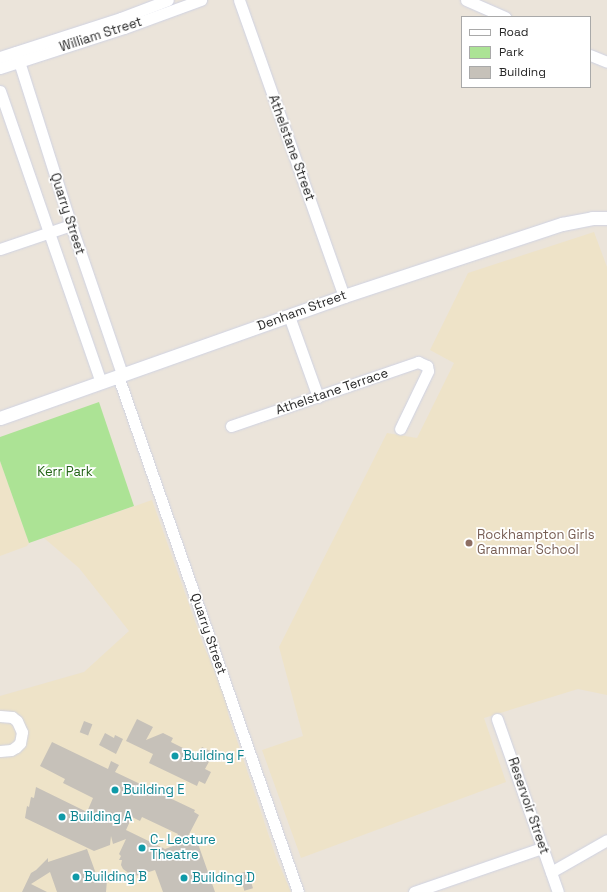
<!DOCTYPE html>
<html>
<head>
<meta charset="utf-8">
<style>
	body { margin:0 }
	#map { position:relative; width:607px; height:892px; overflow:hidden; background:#ebe4da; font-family:"Space Grotesk",sans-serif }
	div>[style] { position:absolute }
	.education>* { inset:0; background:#eee3c8 }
	.green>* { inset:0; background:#ace395 }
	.building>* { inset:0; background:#c6c1b9; transform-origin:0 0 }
	.roads { filter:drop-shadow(0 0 1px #cfd2e2) drop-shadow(0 0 1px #cfd2e2) }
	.minor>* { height:11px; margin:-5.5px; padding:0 5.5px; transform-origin:5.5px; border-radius:5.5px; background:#fff }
	.tertiary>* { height:13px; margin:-6.5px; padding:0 6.5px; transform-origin:6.5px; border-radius:6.5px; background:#fff }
	.dots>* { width:11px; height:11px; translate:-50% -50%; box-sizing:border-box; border:2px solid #fff; border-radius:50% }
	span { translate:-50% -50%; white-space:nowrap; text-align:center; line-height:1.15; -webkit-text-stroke:3.5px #fff; paint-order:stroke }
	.street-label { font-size:13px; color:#282828 }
	.park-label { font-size:13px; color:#256618 }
	.education-label { font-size:13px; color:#785e54 }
	.left { translate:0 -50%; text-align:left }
	.culture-label { font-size:13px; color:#0d838f }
	.legend { position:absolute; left:461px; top:16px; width:130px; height:72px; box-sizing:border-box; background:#fff; border:1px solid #a9a9a9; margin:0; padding:5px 7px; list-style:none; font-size:12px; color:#282828 }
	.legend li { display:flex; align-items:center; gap:8px; height:20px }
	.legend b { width:20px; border:1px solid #a9a9a9 }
</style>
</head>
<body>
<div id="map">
	<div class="education">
		<div style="clip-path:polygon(594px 232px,607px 267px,607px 695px,578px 689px,484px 718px,506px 782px,301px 858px,262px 750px,303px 736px,279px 647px,387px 433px,417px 438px,454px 363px,430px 350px,468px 273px)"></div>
		<div style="clip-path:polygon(0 461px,29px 543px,27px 546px,0 556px)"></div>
		<div style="clip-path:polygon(152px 500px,204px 647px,213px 666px,226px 699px,228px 714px,277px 860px,291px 892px,0 892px,0 696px,84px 672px,129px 631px,79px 568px,44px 538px)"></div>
	</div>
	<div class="green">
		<div style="clip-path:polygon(99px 402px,134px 506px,29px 543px,0 461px,0 437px)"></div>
	</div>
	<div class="building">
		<div style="clip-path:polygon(137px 719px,153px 727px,146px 740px,163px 733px,173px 738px,171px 742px,197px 755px,202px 747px,210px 751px,207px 756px,211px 758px,205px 769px,211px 772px,205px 784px,199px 781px,197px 786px,149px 763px,153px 754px,126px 741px)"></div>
		<div style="left:84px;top:721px;width:9px;height:12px;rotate:21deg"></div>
		<div style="clip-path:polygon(105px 733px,114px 738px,115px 735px,123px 739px,116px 754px,99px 745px)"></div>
		<div style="clip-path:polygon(evenodd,52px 742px,108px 769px,111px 761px,119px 765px,115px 772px,195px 810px,194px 812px,199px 815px,185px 842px,196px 838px,215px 892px,163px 892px,155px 870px,149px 872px,145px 870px,141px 872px,140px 875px,133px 876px,123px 869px,121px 865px,122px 860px,119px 860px,121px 856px,119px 854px,126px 839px,113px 844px,111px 836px,110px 845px,94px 851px,25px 818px,27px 806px,29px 807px,31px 797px,34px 798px,36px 787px,87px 812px,93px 798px,63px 783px,65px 779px,40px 766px,52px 742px,132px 817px,140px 821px,142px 817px,178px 834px,173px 846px,165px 849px,126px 830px,132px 817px)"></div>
		<div style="clip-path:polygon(87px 849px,99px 882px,107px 880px,106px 892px,57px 892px,50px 872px,31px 884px,47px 892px,22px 892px,31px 873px,36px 870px,48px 858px,48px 862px)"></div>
		<div style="left:248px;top:871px;width:18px;height:9px;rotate:74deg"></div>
	</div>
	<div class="roads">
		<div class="minor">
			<div style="left:239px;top:0;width:314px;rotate:70.5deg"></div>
			<div style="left:466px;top:0;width:43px;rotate:23.6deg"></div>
			<div style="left:16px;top:52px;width:182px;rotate:72.4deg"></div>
			<div style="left:71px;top:225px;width:157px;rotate:71.1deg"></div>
			<div style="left:590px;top:55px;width:18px;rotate:22deg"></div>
			<div style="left:0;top:57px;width:127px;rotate:-17.9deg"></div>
			<div style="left:121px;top:18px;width:50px;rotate:-21deg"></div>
			<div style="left:0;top:68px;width:130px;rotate:-17.9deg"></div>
			<div style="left:124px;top:28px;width:82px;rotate:-20deg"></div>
			<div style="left:0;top:91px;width:308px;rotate:70.9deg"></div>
			<div style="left:0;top:249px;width:75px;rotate:-18.7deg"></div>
			<div style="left:289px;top:316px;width:86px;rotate:70.3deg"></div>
			<div style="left:118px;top:376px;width:546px;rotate:70.77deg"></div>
			<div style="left:231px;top:426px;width:198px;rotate:-18.9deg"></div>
			<div style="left:418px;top:362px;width:10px;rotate:24deg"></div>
			<div style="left:427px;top:366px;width:5px;rotate:79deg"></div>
			<div style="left:428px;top:371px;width:64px;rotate:115.8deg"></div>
			<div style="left:0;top:716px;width:12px;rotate:5deg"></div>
			<div style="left:12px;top:717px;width:6px;rotate:39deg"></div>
			<div style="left:17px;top:721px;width:12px;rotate:66deg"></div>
			<div style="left:22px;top:732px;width:11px;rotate:100deg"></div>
			<div style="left:20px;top:743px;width:6px;rotate:135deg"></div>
			<div style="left:16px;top:747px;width:6px;rotate:149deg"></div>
			<div style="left:11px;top:750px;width:11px;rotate:175deg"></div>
			<div style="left:497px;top:719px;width:183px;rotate:70.6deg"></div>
			<div style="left:551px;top:872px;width:64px;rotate:-29.7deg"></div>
			<div style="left:414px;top:892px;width:135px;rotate:-19deg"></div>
		</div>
		<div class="tertiary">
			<div style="left:0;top:418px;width:365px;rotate:-19.5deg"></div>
			<div style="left:344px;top:296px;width:230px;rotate:-18.3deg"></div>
			<div style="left:562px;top:224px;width:31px;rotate:-11deg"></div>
			<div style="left:592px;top:218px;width:15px"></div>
		</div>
	</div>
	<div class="dots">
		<div style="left:469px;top:543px;background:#8d6e63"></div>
		<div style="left:175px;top:756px;background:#0f9aa8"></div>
		<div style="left:115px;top:790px;background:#0f9aa8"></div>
		<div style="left:62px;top:817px;background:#0f9aa8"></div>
		<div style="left:142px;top:848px;background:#0f9aa8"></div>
		<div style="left:76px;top:877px;background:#0f9aa8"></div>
		<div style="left:184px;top:878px;background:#0f9aa8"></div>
	</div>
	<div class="street-label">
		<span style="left:101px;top:35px;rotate:-18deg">William Street</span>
		<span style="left:291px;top:148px;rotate:70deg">Athelstane Street</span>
		<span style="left:67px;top:214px;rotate:72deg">Quarry Street</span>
		<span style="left:302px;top:311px;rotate:-20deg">Denham Street</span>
		<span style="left:332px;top:392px;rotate:-19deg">Athelstane Terrace</span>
		<span style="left:208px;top:634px;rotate:71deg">Quarry Street</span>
		<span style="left:528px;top:806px;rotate:71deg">Reservoir Street</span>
	</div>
	<div class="park-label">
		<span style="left:65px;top:472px">Kerr Park</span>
	</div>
	<div class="education-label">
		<span class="left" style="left:477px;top:543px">Rockhampton Girls<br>Grammar School</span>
	</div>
	<div class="culture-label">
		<span class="left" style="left:183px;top:756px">Building F</span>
		<span class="left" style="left:123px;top:790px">Building E</span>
		<span class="left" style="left:70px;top:817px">Building A</span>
		<span class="left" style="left:150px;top:848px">C- Lecture<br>Theatre</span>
		<span class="left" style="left:84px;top:877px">Building B</span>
		<span class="left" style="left:192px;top:878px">Building D</span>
	</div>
	<ul class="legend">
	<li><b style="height:5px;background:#fff"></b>Road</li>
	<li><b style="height:11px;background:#ace395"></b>Park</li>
	<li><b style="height:11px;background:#c6c1b9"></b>Building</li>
	</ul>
</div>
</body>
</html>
